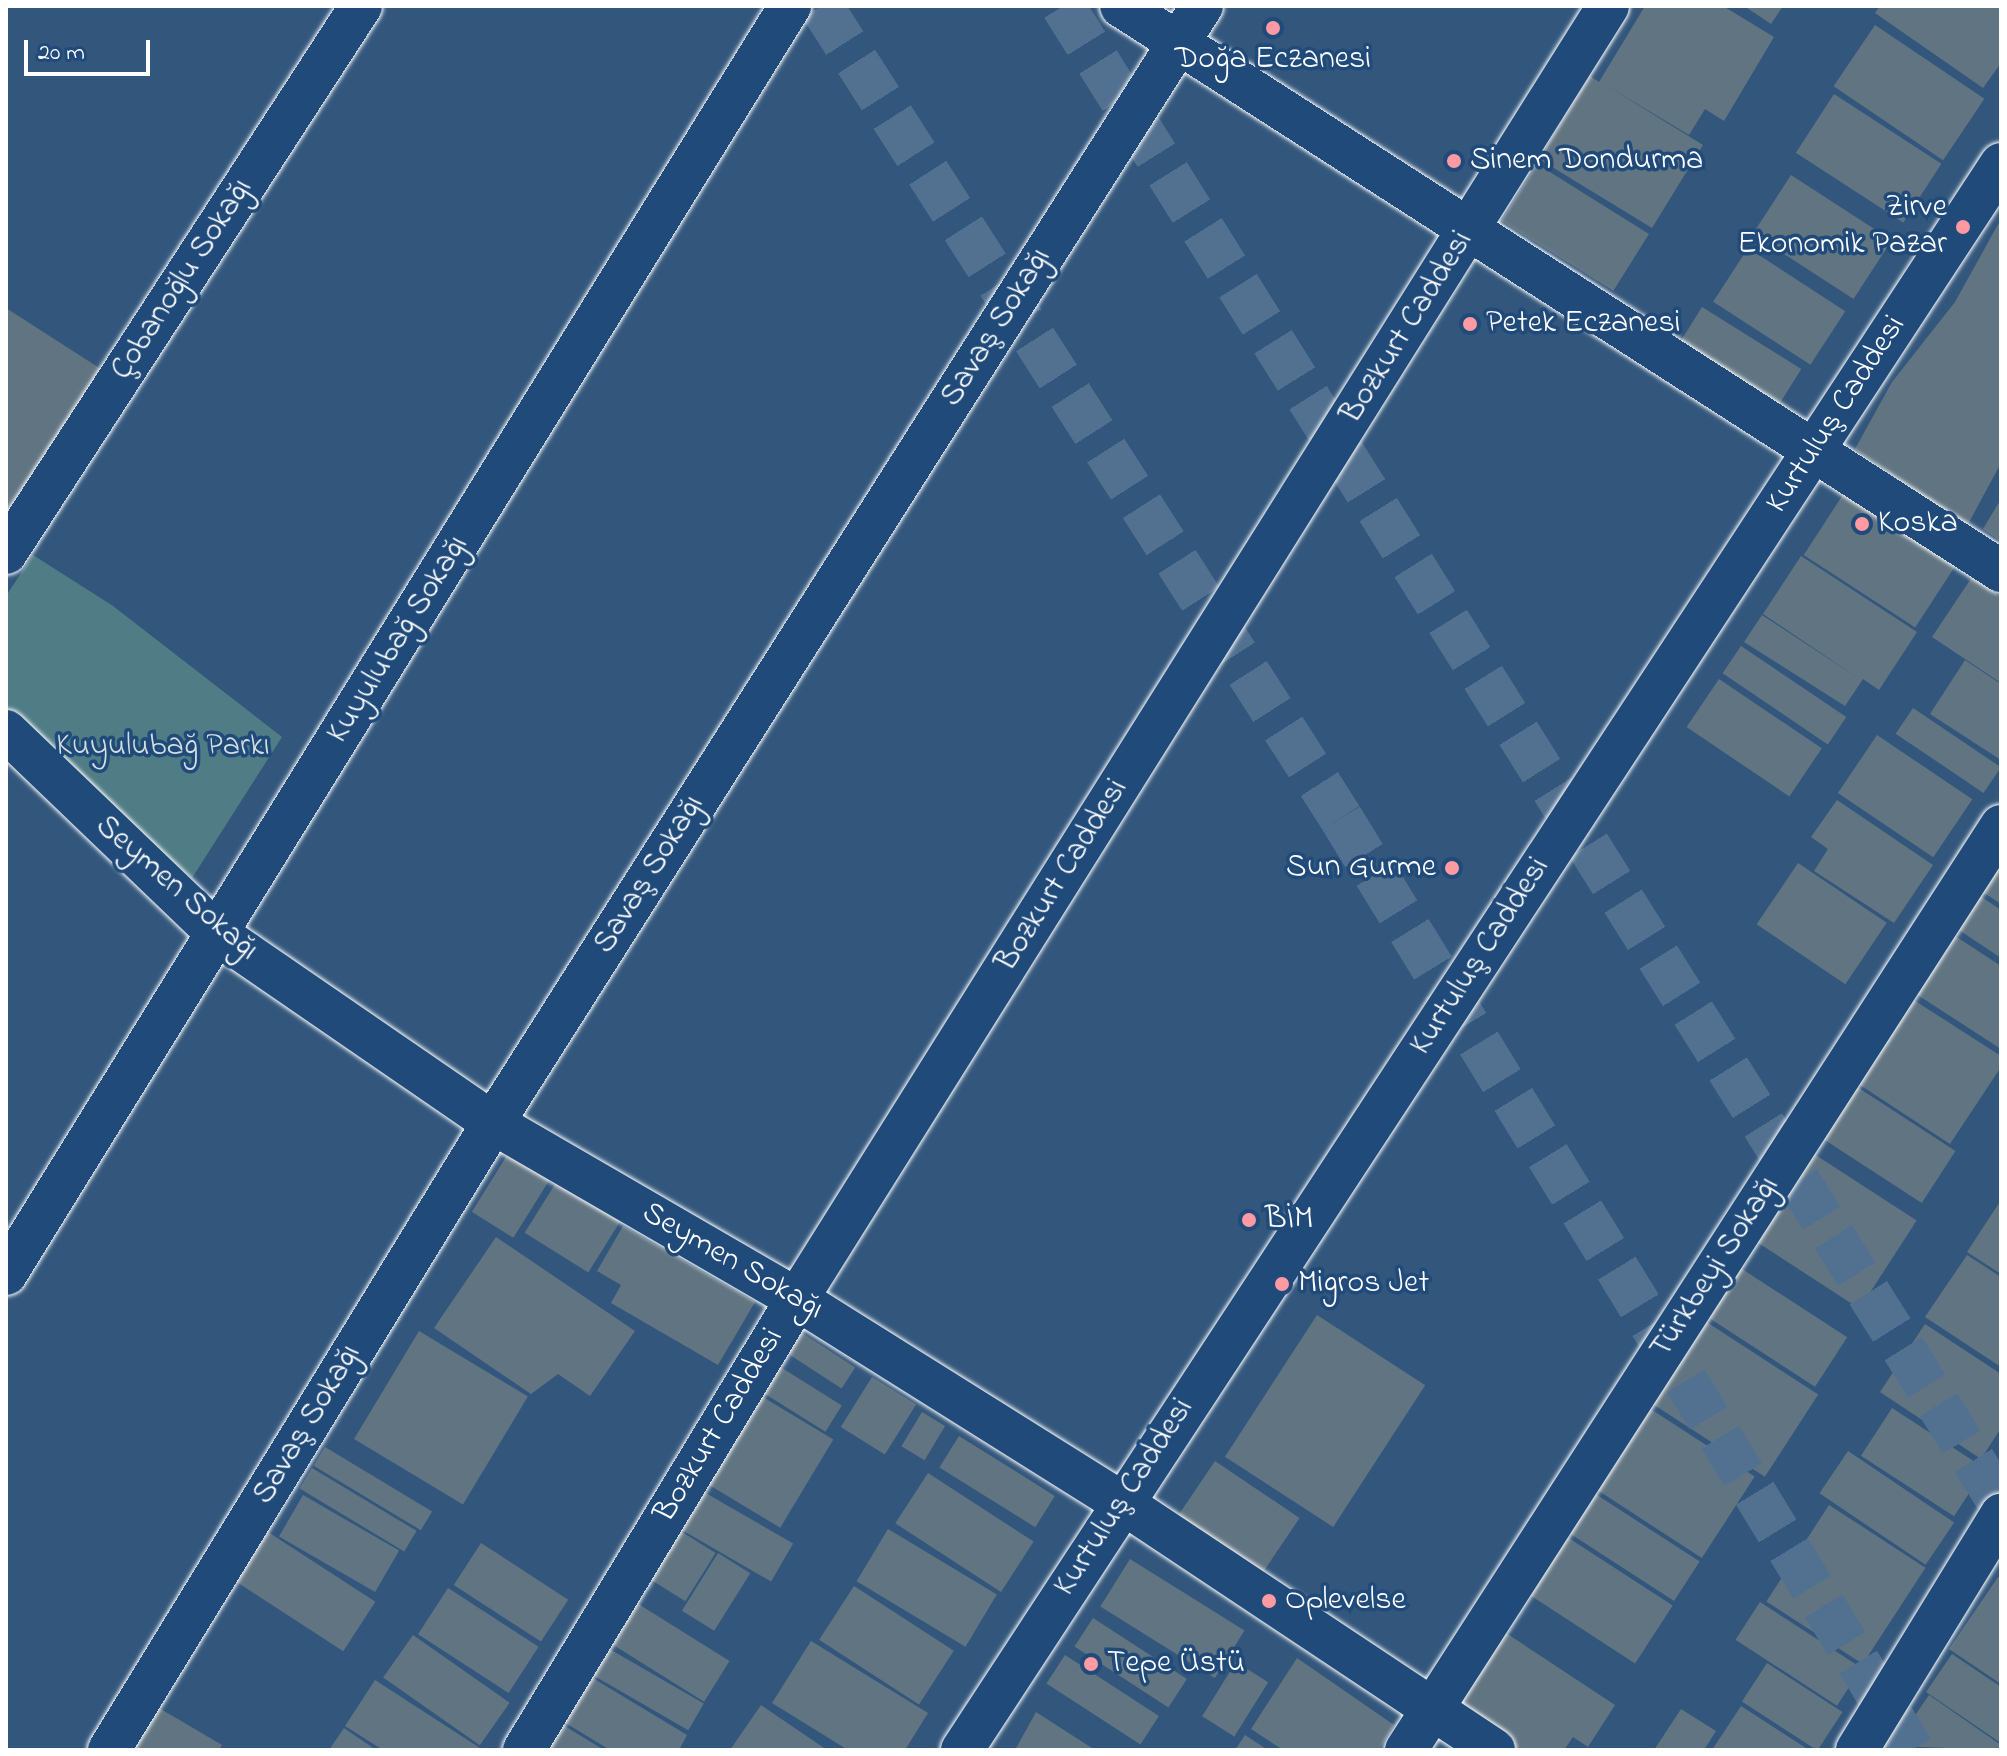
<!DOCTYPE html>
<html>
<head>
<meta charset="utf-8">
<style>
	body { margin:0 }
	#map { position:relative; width:2007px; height:1756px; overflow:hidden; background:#33577c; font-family:"Indie Flower",sans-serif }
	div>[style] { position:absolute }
	.green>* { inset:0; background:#4f7c85 }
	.building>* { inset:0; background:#617482; transform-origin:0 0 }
	.major-tunnel>* { height:44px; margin-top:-22px; transform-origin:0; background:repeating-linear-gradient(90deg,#527090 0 44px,transparent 0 66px) }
	.roads { filter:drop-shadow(0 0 2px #fff) drop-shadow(0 0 2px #fff) }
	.minor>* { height:42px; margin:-21px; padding:0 21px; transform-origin:21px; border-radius:21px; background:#1f4a7a }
	.dots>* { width:22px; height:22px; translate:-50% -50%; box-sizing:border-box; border:4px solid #1f4a7a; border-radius:50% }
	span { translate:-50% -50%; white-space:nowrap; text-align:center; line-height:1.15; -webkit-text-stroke:7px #1f4a7a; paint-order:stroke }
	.poi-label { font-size:32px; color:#fff }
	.left { translate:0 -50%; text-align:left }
	.right { translate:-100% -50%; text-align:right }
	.street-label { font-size:32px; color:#fff }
	.park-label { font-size:32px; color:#d3dee0 }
	.frame { position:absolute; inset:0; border:8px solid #fff; pointer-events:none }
	.scale { position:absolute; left:24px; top:40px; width:126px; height:36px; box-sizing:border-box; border:4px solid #fff; border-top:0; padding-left:10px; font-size:24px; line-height:28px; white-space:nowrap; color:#fff; -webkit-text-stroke:6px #1f4a7a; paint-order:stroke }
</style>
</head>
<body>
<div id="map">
	<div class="green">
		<div style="clip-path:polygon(33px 555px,113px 606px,282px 737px,192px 878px,6px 716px,6px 596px)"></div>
	</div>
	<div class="building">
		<div style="clip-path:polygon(1645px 6px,1723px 6px,1774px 37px,1724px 121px,1705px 109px,1689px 135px,1604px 84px,1703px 145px,1652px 228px,1539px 159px,1590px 76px,1599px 82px)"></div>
		<div style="clip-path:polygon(1744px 6px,1783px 6px,1771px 24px)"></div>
		<div style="clip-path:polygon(1880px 6px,2001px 6px,2001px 63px,1983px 88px,1875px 13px)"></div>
		<div style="left:1875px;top:25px;width:132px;height:74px;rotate:34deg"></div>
		<div style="left:1834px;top:94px;width:128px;height:70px;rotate:33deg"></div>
		<div style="left:1537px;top:164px;width:132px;height:67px;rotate:32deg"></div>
		<div style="left:1791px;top:175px;width:120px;height:70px;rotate:33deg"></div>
		<div style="clip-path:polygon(2001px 219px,2001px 463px,1967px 526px,1855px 449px,1892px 382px,1955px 302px)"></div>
		<div style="left:1748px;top:248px;width:116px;height:64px;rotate:33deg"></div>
		<div style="left:1702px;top:307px;width:117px;height:54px;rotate:32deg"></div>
		<div style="clip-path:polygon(6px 308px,104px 371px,6px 513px)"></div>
		<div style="left:1844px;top:493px;width:133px;height:74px;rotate:33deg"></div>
		<div style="clip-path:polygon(2001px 499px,2001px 541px,1983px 529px)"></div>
		<div style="clip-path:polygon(1801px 556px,1917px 632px,1879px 690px,1863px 679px,1845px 706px,1744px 642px,1762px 615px,1858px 678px,1763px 614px)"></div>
		<div style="clip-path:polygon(1972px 577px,2001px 597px,2001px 683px,1932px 637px)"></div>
		<div style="left:1741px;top:646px;width:127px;height:33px;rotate:34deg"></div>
		<div style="clip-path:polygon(1965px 660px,2001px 684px,2001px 760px,1930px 714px)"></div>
		<div style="left:1719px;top:679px;width:124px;height:58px;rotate:34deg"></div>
		<div style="left:1913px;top:708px;width:106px;height:31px;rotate:34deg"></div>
		<div style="left:1877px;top:735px;width:115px;height:70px;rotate:34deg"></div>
		<div style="clip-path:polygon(1837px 800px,1933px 865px,1894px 923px,1814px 871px,1828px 849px,1811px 837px)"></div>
		<div style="clip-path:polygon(2001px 849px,2001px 904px,1975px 887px)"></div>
		<div style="left:1798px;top:863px;width:107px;height:74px;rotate:34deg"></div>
		<div style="clip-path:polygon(1974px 892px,2001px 910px,2001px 958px,1953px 926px)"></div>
		<div style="clip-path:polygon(1949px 932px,2001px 966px,2001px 1049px,1910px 990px)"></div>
		<div style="clip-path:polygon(1909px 997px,2001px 1056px,2001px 1067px,1950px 1144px,1854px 1081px)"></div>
		<div style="left:1854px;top:1085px;width:121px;height:62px;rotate:33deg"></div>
		<div style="left:511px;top:1149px;width:49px;height:74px;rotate:32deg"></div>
		<div style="left:1811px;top:1152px;width:126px;height:105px;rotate:33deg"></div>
		<div style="left:557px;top:1181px;width:75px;height:61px;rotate:32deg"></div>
		<div style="clip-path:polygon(2001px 1200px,2001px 1274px,1967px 1252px)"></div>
		<div style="clip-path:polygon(623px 1226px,755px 1302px,718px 1365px,611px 1303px,621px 1285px,597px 1271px)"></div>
		<div style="clip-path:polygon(496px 1237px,635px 1331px,590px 1396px,558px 1374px,531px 1394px,434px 1328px)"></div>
		<div style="clip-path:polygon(1967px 1255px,2001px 1277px,2001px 1367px,1925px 1317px)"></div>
		<div style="left:1739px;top:1267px;width:129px;height:59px;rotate:33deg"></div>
		<div style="left:1317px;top:1315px;width:129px;height:169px;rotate:33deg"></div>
		<div style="left:1705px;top:1321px;width:135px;height:98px;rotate:33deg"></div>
		<div style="clip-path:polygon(1925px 1324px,2001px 1374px,2001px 1428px,1981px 1459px,1880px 1392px)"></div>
		<div style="left:419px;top:1331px;width:127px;height:126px;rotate:31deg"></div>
		<div style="left:799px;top:1331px;width:67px;height:25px;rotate:33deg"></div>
		<div style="left:774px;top:1363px;width:80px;height:31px;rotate:32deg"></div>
		<div style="left:872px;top:1377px;width:52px;height:59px;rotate:32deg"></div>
		<div style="left:751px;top:1390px;width:96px;height:103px;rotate:31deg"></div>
		<div style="left:1649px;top:1408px;width:126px;height:97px;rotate:33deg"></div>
		<div style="left:1892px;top:1408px;width:111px;height:57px;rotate:33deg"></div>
		<div style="left:922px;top:1412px;width:27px;height:40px;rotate:31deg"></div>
		<div style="left:959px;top:1436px;width:113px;height:37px;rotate:32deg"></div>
		<div style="left:325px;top:1447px;width:125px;height:22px;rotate:31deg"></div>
		<div style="left:1848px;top:1451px;width:128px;height:51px;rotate:34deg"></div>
		<div style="left:1215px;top:1461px;width:102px;height:68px;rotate:34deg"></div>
		<div style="left:312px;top:1468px;width:122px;height:24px;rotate:31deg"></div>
		<div style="left:928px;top:1473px;width:126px;height:60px;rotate:33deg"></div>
		<div style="left:697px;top:1488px;width:111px;height:44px;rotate:30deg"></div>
		<div style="left:1594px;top:1493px;width:126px;height:47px;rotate:33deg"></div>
		<div style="left:303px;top:1495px;width:111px;height:48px;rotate:30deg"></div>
		<div style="left:1829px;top:1505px;width:115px;height:115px;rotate:33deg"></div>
		<div style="left:674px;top:1527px;width:49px;height:57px;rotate:32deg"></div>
		<div style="left:888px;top:1529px;width:127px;height:61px;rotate:31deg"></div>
		<div style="left:268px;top:1532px;width:128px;height:59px;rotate:33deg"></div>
		<div style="left:1567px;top:1537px;width:126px;height:69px;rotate:33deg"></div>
		<div style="left:481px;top:1543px;width:104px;height:50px;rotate:33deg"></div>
		<div style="left:718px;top:1553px;width:38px;height:68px;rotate:32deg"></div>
		<div style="left:1130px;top:1559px;width:135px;height:56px;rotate:32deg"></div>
		<div style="clip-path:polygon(1998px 1577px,2001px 1579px,2001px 1684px,1949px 1649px)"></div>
		<div style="left:854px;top:1586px;width:119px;height:64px;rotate:33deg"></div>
		<div style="left:448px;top:1588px;width:108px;height:55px;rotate:33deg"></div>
		<div style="left:632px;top:1600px;width:115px;height:48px;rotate:32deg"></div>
		<div style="left:1760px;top:1602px;width:121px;height:45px;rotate:33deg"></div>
		<div style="left:1093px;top:1618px;width:112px;height:34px;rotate:33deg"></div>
		<div style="clip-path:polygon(1503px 1631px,1615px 1705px,1588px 1747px,1573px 1737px,1564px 1750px,1509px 1750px,1450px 1711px)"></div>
		<div style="left:413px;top:1635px;width:118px;height:52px;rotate:35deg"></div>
		<div style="clip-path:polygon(811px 1641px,928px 1713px,905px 1750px,848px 1750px,772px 1703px)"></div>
		<div style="left:599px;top:1643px;width:121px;height:31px;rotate:30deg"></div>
		<div style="clip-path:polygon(1952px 1654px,2001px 1687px,2001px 1743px,1926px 1692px)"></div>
		<div style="left:1065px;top:1655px;width:112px;height:34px;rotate:33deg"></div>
		<div style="clip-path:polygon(1297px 1658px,1394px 1725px,1379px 1750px,1283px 1750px,1251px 1729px)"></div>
		<div style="left:1236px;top:1662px;width:38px;height:64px;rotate:32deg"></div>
		<div style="left:1767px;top:1663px;width:90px;height:46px;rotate:33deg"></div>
		<div style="clip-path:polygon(581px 1671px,687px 1735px,679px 1750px,610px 1750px,554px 1716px)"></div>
		<div style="clip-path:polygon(375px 1680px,483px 1750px,383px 1750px,345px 1726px)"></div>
		<div style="clip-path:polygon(1929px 1695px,2001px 1745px,2001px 1750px,1894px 1746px)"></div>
		<div style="clip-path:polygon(761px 1705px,827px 1750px,730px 1750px)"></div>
		<div style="clip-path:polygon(1741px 1706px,1809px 1750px,1712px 1750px)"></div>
		<div style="clip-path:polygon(159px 1708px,222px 1745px,219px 1750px,134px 1750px)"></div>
		<div style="clip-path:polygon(1681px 1709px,1716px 1731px,1704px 1750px,1654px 1750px)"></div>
		<div style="clip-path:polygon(1036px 1712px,1095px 1750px,1015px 1750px)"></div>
		<div style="clip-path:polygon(555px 1720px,604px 1750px,555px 1750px,541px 1742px)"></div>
		<div style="clip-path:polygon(344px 1728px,376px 1750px,329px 1750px)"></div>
		<div style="clip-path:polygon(1245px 1735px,1268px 1750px,1235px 1750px)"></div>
	</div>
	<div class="major-tunnel">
		<div style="left:821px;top:6px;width:964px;rotate:57.36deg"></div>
		<div style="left:1341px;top:818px;width:1093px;rotate:58.51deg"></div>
		<div style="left:1063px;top:6px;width:1768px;rotate:57.96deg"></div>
	</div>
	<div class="roads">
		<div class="minor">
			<div style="left:1121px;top:6px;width:1046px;rotate:32.7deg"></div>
			<div style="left:6px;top:553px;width:652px;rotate:-57.02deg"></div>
			<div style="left:6px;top:731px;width:294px;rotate:43.8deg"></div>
			<div style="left:218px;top:934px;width:334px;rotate:34.5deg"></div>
			<div style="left:493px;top:1123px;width:351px;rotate:30.1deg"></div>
			<div style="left:797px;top:1299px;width:382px;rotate:32.1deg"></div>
			<div style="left:1121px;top:1502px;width:448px;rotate:33.6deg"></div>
			<div style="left:6px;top:1274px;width:1491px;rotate:-58.27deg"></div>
			<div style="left:109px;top:1750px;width:735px;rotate:-58.52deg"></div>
			<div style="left:493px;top:1123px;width:1323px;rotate:-57.6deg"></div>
			<div style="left:524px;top:1750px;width:527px;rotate:-58.81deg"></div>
			<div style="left:797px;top:1299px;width:1526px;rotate:-57.9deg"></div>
			<div style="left:962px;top:1750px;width:1896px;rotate:-56.77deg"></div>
			<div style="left:1406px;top:1750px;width:1099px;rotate:-57.22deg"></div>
			<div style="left:1857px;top:1750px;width:276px;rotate:-58.5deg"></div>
		</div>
	</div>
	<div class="dots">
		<div style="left:1273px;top:28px;background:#ff9aa2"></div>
		<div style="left:1454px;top:161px;background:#ff9aa2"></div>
		<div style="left:1963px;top:227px;background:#ff9aa2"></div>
		<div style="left:1470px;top:324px;background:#ff9aa2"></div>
		<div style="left:1862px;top:524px;background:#ff9aa2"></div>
		<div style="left:1452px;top:868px;background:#ff9aa2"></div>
		<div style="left:1249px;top:1220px;background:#ff9aa2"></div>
		<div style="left:1282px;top:1284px;background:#ff9aa2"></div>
		<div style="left:1269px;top:1601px;background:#ff9aa2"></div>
		<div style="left:1091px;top:1664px;background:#ff9aa2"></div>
	</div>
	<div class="poi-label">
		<span style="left:1273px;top:60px">Doğa Eczanesi</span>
		<span class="left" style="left:1470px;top:161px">Sinem Dondurma</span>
		<span class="right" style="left:1947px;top:227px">Zirve<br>Ekonomik Pazar</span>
		<span class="left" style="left:1486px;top:324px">Petek Eczanesi</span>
		<span class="left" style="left:1878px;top:524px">Koska</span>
		<span class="right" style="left:1436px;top:868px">Sun Gurme</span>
		<span class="left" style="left:1265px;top:1220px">BİM</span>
		<span class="left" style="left:1298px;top:1284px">Migros Jet</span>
		<span class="left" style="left:1285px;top:1601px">Oplevelse</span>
		<span class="left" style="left:1107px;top:1664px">Tepe Üstü</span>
	</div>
	<div class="street-label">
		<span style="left:183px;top:280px;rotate:-57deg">Çobanoğlu Sokağı</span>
		<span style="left:997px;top:328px;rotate:-58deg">Savaş Sokağı</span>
		<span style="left:1408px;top:328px;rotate:-58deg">Bozkurt Caddesi</span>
		<span style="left:1837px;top:415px;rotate:-57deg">Kurtuluş Caddesi</span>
		<span style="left:399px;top:640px;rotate:-58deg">Kuyulubağ Sokağı</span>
		<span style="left:650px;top:875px;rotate:-58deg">Savaş Sokağı</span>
		<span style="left:1063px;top:876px;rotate:-58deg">Bozkurt Caddesi</span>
		<span style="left:176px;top:889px;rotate:41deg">Seymen Sokağı</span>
		<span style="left:1481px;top:957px;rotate:-57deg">Kurtuluş Caddesi</span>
		<span style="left:732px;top:1262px;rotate:30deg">Seymen Sokağı</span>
		<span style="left:1716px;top:1268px;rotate:-57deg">Türkbeyi Sokağı</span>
		<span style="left:308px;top:1425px;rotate:-59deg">Savaş Sokağı</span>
		<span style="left:720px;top:1426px;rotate:-59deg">Bozkurt Caddesi</span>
		<span style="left:1125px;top:1498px;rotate:-57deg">Kurtuluş Caddesi</span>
	</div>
	<div class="park-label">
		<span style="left:163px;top:747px">Kuyulubağ Parkı</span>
	</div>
	<div class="frame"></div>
	<div class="scale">20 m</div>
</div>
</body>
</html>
